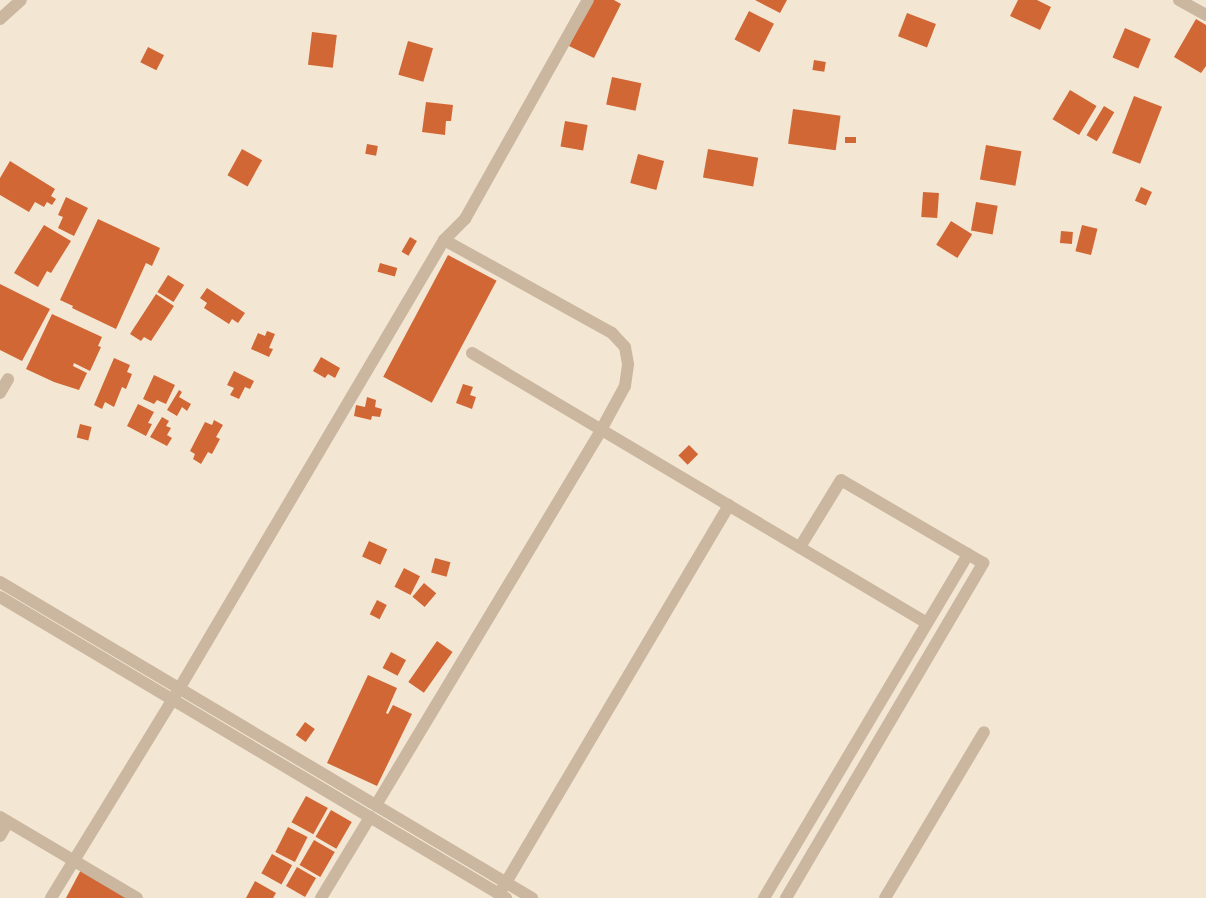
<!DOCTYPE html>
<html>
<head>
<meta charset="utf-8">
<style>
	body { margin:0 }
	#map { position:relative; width:1206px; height:898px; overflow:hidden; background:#f3e7d4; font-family:"Roboto Condensed",sans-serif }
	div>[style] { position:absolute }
	.building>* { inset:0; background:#d16734; transform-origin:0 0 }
	.minor>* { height:12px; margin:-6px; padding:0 6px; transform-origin:6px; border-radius:6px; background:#cbb7a0 }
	span { translate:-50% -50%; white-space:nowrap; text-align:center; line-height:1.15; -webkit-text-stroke:5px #faf1e1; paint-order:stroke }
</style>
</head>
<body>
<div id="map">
	<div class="building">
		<div style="clip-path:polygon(593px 0,614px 0,621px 4px,594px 58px,569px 46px)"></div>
		<div style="clip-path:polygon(755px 0,787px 0,780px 13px)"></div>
		<div style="clip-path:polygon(1018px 0,1037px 0,1051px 7px,1040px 30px,1010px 16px)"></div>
		<div style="left:749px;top:11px;width:28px;height:32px;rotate:27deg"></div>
		<div style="left:907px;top:13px;width:31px;height:25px;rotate:21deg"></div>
		<div style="clip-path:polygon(1196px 19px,1206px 25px,1206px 66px,1201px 73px,1174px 57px)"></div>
		<div style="left:1125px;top:28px;width:28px;height:32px;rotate:23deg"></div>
		<div style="left:312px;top:32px;width:25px;height:33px;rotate:7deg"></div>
		<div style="left:408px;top:41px;width:26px;height:35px;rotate:16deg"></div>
		<div style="left:148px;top:47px;width:18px;height:17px;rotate:27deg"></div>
		<div style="left:814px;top:60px;width:12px;height:10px;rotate:9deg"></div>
		<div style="left:612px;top:77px;width:30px;height:28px;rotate:12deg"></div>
		<div style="left:1070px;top:90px;width:31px;height:34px;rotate:31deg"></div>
		<div style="left:1134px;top:96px;width:30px;height:61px;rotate:21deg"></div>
		<div style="clip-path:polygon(426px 102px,453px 105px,451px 121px,446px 121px,445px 135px,422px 132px)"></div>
		<div style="left:1104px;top:106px;width:12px;height:34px;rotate:31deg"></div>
		<div style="left:793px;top:109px;width:48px;height:35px;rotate:8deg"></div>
		<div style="left:565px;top:121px;width:23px;height:26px;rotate:10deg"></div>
		<div style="left:845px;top:137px;width:11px;height:6px"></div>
		<div style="left:367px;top:144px;width:11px;height:10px;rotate:10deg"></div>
		<div style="left:986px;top:145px;width:36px;height:35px;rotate:10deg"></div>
		<div style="left:242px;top:149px;width:23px;height:30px;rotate:29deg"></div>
		<div style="left:708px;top:149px;width:51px;height:29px;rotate:10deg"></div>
		<div style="left:638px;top:154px;width:27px;height:30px;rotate:15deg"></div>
		<div style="clip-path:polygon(10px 161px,55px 189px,51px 196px,56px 199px,52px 205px,47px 202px,44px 207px,35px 202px,29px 212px,0 195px,0 178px)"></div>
		<div style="left:1141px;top:187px;width:12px;height:15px;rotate:24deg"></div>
		<div style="left:923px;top:192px;width:16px;height:25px;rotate:4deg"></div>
		<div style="clip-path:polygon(66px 197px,88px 208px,74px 236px,58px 228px,63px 217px,58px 215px)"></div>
		<div style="left:976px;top:202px;width:22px;height:29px;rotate:10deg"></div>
		<div style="clip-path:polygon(98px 219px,160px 248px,152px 266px,146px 263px,116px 329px,72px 308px,73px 306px,60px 300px)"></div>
		<div style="left:951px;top:221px;width:25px;height:28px;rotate:32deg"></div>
		<div style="clip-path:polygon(44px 225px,71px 241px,51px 273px,47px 271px,38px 287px,14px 273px)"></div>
		<div style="left:1082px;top:225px;width:16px;height:27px;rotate:14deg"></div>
		<div style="left:1061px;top:231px;width:12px;height:12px;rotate:5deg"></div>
		<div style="left:410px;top:237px;width:8px;height:17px;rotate:30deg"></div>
		<div style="left:448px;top:255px;width:55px;height:138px;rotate:28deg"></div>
		<div style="left:380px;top:263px;width:18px;height:9px;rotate:16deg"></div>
		<div style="left:168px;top:275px;width:19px;height:20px;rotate:32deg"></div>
		<div style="clip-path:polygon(0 284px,50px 309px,22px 361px,0 350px)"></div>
		<div style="clip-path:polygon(207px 288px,245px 313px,238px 323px,232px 319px,229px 324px,204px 308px,207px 303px,200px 298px)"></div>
		<div style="clip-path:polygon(156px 294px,174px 306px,151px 341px,144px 337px,141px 341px,130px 334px)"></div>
		<div style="clip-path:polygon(52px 314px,102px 337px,98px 346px,101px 347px,90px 371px,74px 363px,73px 366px,87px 373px,79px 390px,54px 382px,26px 369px)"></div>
		<div style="clip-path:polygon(267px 331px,275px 334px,269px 348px,273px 349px,269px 357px,251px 349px,258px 333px,265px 336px)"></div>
		<div style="clip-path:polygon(321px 357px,340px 368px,335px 378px,328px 374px,325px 378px,313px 371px)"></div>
		<div style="clip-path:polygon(114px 358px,130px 365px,127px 372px,132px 374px,126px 389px,122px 387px,114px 407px,105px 402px,102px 409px,94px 405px)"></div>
		<div style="clip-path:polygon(234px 371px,254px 381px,250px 389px,245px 387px,239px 399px,230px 395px,234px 388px,227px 385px)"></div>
		<div style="clip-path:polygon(154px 375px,175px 385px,166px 404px,157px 400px,154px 404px,143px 399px)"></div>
		<div style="clip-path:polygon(463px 384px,473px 387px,470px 395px,476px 397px,472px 409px,456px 403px)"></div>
		<div style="clip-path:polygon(179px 390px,182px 392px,179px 397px,191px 404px,187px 411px,182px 407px,177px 416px,167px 410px)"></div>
		<div style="clip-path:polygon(367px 397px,376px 400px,375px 407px,382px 409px,380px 417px,372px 416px,371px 420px,354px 416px,356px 405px,365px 407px)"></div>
		<div style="clip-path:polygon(138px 404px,154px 412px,148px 423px,152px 424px,146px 436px,127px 426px)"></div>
		<div style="clip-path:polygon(162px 417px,169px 421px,166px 426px,171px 428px,167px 435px,172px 438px,167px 446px,150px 437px)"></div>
		<div style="clip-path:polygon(214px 420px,223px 425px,216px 437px,220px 439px,212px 454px,208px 452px,201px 464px,193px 459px,195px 454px,190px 451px,205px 422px,212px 425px)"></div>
		<div style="left:80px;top:424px;width:12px;height:14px;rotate:14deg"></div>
		<div style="left:689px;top:445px;width:13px;height:15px;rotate:45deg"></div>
		<div style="left:369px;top:541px;width:20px;height:17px;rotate:24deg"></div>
		<div style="left:435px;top:558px;width:16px;height:15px;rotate:15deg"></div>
		<div style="left:404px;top:568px;width:18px;height:21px;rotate:27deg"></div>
		<div style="left:424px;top:583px;width:16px;height:18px;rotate:40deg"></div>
		<div style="left:377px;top:600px;width:11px;height:16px;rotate:27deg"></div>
		<div style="left:437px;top:641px;width:19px;height:50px;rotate:35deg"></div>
		<div style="left:391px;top:652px;width:17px;height:18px;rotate:28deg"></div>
		<div style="clip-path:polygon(368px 675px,397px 688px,386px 713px,388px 714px,393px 705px,412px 714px,377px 786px,327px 763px)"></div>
		<div style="left:305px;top:722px;width:12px;height:16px;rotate:35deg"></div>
		<div style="left:306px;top:796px;width:25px;height:30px;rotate:29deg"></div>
		<div style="left:331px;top:810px;width:24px;height:31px;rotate:30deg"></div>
		<div style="left:288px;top:827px;width:22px;height:28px;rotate:27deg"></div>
		<div style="left:314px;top:840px;width:24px;height:29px;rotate:30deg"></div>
		<div style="left:272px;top:854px;width:23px;height:22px;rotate:29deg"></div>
		<div style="clip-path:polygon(84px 864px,134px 898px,66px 898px)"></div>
		<div style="left:297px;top:867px;width:22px;height:22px;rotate:30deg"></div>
		<div style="clip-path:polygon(255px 881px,276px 893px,273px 898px,246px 898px)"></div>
	</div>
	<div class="minor">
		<div style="left:1179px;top:0;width:31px;rotate:29deg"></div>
		<div style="left:0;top:19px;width:28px;rotate:-42deg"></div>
		<div style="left:472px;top:353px;width:529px;rotate:30.69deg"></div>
		<div style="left:0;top:393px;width:16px;rotate:-60deg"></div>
		<div style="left:0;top:582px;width:619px;rotate:30.71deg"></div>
		<div style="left:0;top:597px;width:589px;rotate:30.75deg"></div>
		<div style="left:376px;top:805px;width:437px;rotate:-59deg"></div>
		<div style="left:601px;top:430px;width:50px;rotate:-61.4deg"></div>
		<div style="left:625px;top:386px;width:22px;rotate:-82deg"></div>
		<div style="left:628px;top:364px;width:17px;rotate:-100deg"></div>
		<div style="left:625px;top:347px;width:19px;rotate:-133deg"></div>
		<div style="left:612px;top:333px;width:192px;rotate:-151deg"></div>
		<div style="left:0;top:817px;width:159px;rotate:30.6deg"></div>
		<div style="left:0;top:836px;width:16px;rotate:-60deg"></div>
		<div style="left:502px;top:889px;width:446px;rotate:-59.4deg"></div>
		<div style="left:51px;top:898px;width:245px;rotate:-58.5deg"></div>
		<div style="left:179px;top:689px;width:521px;rotate:-59.45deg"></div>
		<div style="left:444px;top:240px;width:30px;rotate:-45deg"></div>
		<div style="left:465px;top:219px;width:251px;rotate:-60.7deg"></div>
		<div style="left:321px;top:898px;width:95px;rotate:-58.8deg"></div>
		<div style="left:764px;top:898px;width:400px;rotate:-59.3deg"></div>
		<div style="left:786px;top:898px;width:389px;rotate:-59.5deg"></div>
		<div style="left:983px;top:563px;width:164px;rotate:-149.7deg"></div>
		<div style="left:841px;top:480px;width:79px;rotate:121.5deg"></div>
		<div style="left:885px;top:898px;width:193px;rotate:-59.2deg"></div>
	</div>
</div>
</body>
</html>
